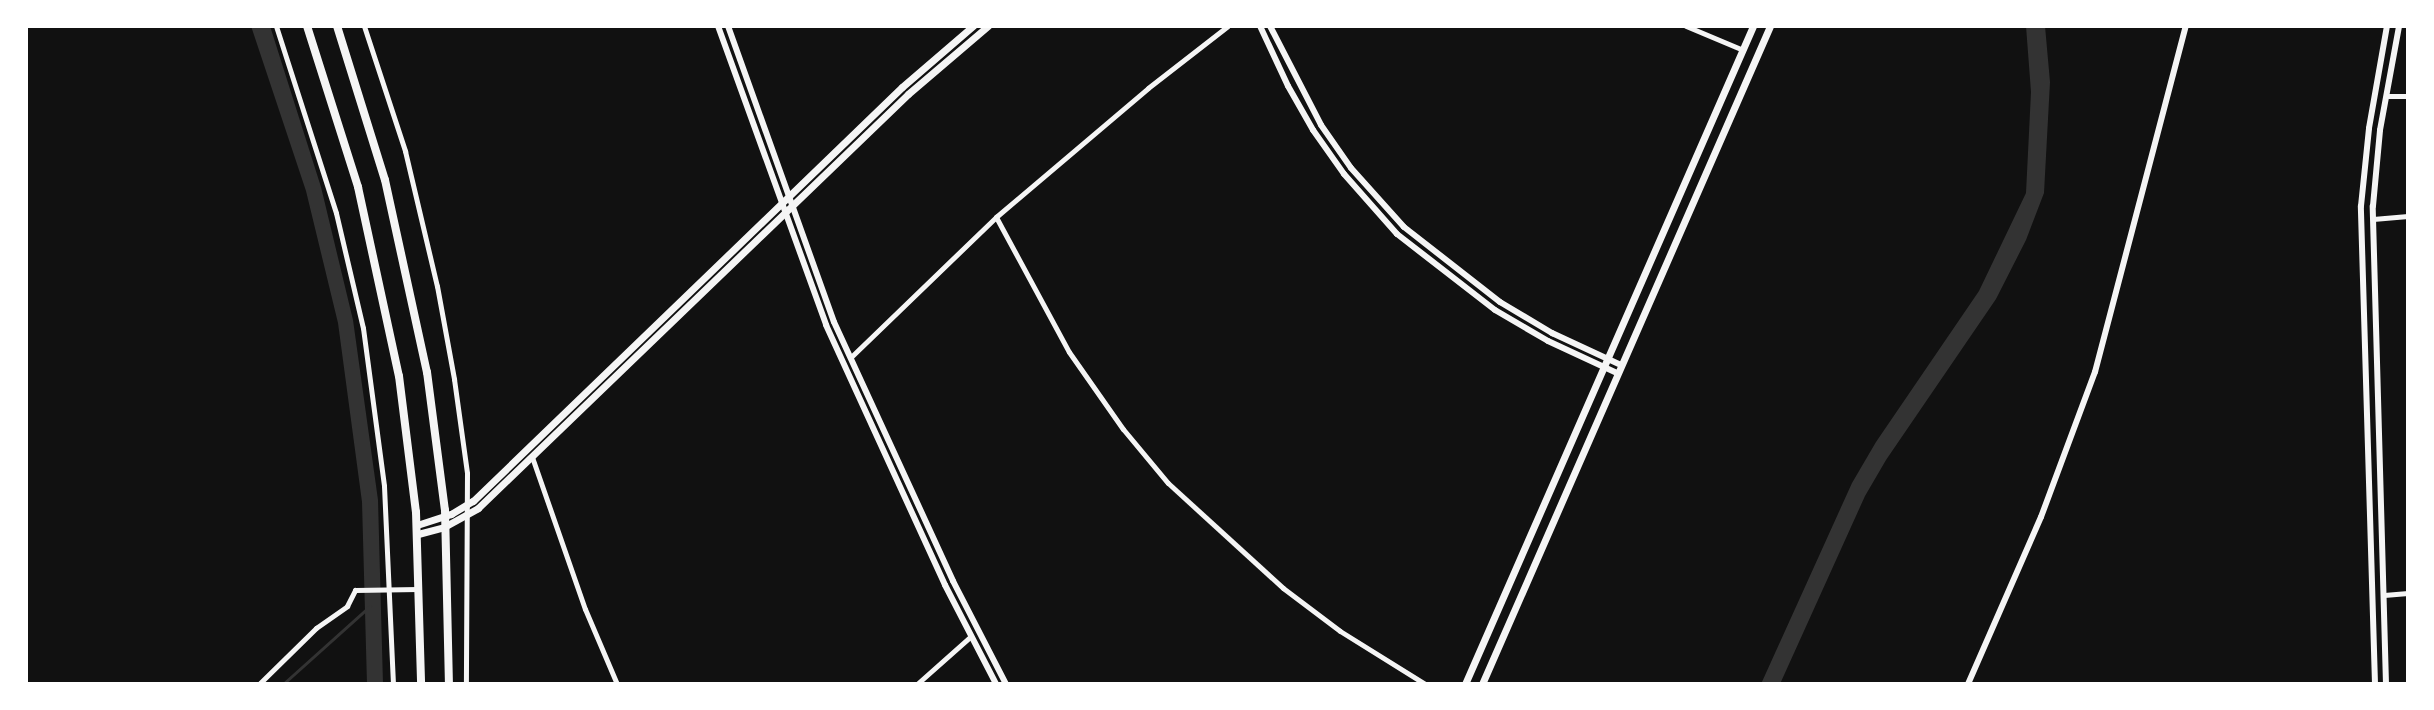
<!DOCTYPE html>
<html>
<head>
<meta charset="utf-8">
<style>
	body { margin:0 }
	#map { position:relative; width:2434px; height:710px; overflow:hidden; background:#111; font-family:"Roboto Condensed",sans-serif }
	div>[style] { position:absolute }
	.water>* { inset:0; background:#333 }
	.stream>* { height:3px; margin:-1.5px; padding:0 1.5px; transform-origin:1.5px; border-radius:1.5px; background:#333 }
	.minor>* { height:5px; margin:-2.5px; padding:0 2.5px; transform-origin:2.5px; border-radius:2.5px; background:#f5f5f5 }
	.tertiary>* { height:6px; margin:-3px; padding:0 3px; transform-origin:3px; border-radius:3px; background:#f5f5f5 }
	.secondary>* { height:7px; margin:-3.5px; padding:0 3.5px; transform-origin:3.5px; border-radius:3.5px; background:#f5f5f5 }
	.primary>* { height:8px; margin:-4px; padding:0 4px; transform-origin:4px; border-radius:4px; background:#f5f5f5 }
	span { translate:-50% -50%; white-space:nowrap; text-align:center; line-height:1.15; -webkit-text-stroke:7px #fff; paint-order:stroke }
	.frame { position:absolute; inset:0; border:28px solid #fff; pointer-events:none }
</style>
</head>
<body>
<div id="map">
	<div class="water">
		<div style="clip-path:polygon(251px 26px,270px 26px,321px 187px,353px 320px,378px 500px,383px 684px,367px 684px,362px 502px,338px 323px,306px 191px)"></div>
		<div style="clip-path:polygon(2026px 26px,2045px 26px,2050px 82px,2044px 193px,2026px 240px,1996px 299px,1886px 460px,1865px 496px,1780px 684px,1761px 684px,1852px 483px,1876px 442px,1979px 291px,2026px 193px,2031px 92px)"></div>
	</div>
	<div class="stream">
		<div style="left:283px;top:684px;width:117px;rotate:-41.9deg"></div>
	</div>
	<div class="minor">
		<div style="left:276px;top:26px;width:196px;rotate:72.2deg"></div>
		<div style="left:336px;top:213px;width:118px;rotate:76.8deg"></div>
		<div style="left:363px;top:328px;width:159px;rotate:82.4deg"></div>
		<div style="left:384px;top:486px;width:198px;rotate:87.4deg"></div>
		<div style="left:364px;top:26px;width:132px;rotate:71.8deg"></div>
		<div style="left:405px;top:151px;width:139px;rotate:76.7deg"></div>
		<div style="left:437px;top:286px;width:95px;rotate:79.6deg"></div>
		<div style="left:454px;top:379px;width:95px;rotate:82.1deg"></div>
		<div style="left:467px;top:473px;width:211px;rotate:90.3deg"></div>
		<div style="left:1686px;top:26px;width:62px;rotate:22.8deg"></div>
		<div style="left:2386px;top:96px;width:22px"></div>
		<div style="left:996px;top:217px;width:153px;rotate:61.6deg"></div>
		<div style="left:1069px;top:352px;width:94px;rotate:55deg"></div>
		<div style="left:1123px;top:429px;width:70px;rotate:50.2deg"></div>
		<div style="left:1168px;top:483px;width:156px;rotate:42.4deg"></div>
		<div style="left:1283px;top:588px;width:71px;rotate:37deg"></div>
		<div style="left:1340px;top:631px;width:100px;rotate:31.9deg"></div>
		<div style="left:2373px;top:219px;width:35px;rotate:-5deg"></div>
		<div style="left:851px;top:357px;width:202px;rotate:-44deg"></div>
		<div style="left:996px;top:217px;width:199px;rotate:-40.3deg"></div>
		<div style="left:1148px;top:88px;width:101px;rotate:-37.8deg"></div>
		<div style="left:532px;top:457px;width:161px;rotate:70.8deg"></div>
		<div style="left:585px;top:609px;width:82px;rotate:66.9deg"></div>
		<div style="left:2384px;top:595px;width:24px;rotate:-5deg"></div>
		<div style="left:259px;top:684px;width:80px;rotate:-44.5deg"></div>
		<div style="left:316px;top:628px;width:38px;rotate:-35deg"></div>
		<div style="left:347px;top:606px;width:18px;rotate:-63deg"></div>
		<div style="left:355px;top:590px;width:63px;rotate:-0.9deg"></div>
		<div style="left:917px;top:684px;width:71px;rotate:-41.6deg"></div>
	</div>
	<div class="tertiary">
		<div style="left:718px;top:26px;width:318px;rotate:70.1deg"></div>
		<div style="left:826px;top:325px;width:286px;rotate:65.4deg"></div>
		<div style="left:945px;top:585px;width:111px;rotate:62.7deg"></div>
		<div style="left:728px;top:26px;width:314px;rotate:70.3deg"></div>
		<div style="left:834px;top:322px;width:285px;rotate:65.3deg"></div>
		<div style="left:953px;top:581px;width:116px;rotate:62.8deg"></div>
		<div style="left:1260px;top:26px;width:66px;rotate:65deg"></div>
		<div style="left:1288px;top:86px;width:51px;rotate:60.4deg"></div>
		<div style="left:1313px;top:130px;width:54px;rotate:54.8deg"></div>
		<div style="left:1344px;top:174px;width:80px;rotate:48.5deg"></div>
		<div style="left:1397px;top:234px;width:124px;rotate:37.8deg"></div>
		<div style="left:1495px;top:310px;width:61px;rotate:30.3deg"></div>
		<div style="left:1548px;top:341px;width:76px;rotate:24.9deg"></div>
		<div style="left:1270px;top:26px;width:111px;rotate:62.7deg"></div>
		<div style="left:1321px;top:125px;width:52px;rotate:55.1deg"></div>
		<div style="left:1351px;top:168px;width:79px;rotate:48.1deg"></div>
		<div style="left:1404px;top:227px;width:122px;rotate:38deg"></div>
		<div style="left:1500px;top:302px;width:61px;rotate:30.8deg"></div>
		<div style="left:1552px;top:333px;width:76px;rotate:24.9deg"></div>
		<div style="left:1968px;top:684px;width:182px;rotate:-66.4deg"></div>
		<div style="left:2041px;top:517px;width:155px;rotate:-69.6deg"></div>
		<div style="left:2095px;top:372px;width:358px;rotate:-75.3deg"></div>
		<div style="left:2375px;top:684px;width:478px;rotate:-91.7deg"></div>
		<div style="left:2361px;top:206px;width:78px;rotate:-84.1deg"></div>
		<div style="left:2369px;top:128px;width:104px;rotate:-80deg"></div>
		<div style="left:2386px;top:684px;width:478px;rotate:-91.6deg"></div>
		<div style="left:2373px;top:206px;width:76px;rotate:-84.7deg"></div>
		<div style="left:2380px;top:130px;width:106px;rotate:-79.6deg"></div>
	</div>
	<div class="secondary">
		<div style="left:417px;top:525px;width:36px;rotate:-18deg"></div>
		<div style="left:451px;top:514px;width:26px;rotate:-31deg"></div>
		<div style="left:473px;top:501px;width:596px;rotate:-43.98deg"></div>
		<div style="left:902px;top:87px;width:94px;rotate:-40.7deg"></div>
		<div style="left:418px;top:534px;width:27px;rotate:-15deg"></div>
		<div style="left:444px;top:527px;width:39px;rotate:-29deg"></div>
		<div style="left:478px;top:508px;width:597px;rotate:-43.91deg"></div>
		<div style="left:908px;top:94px;width:105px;rotate:-40.4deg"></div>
		<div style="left:1465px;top:684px;width:718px;rotate:-66.36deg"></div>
		<div style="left:1482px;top:684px;width:718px;rotate:-66.36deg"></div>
	</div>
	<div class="primary">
		<div style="left:307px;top:26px;width:169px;rotate:72.4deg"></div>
		<div style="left:358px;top:187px;width:193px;rotate:77.8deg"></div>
		<div style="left:399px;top:376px;width:137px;rotate:82.9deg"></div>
		<div style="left:416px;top:512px;width:172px;rotate:88.3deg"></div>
		<div style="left:337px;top:26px;width:161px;rotate:72.7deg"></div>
		<div style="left:385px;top:180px;width:197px;rotate:77.7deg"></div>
		<div style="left:427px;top:372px;width:139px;rotate:82.6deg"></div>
		<div style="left:445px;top:510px;width:174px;rotate:88.7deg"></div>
	</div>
	<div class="frame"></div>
</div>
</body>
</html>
